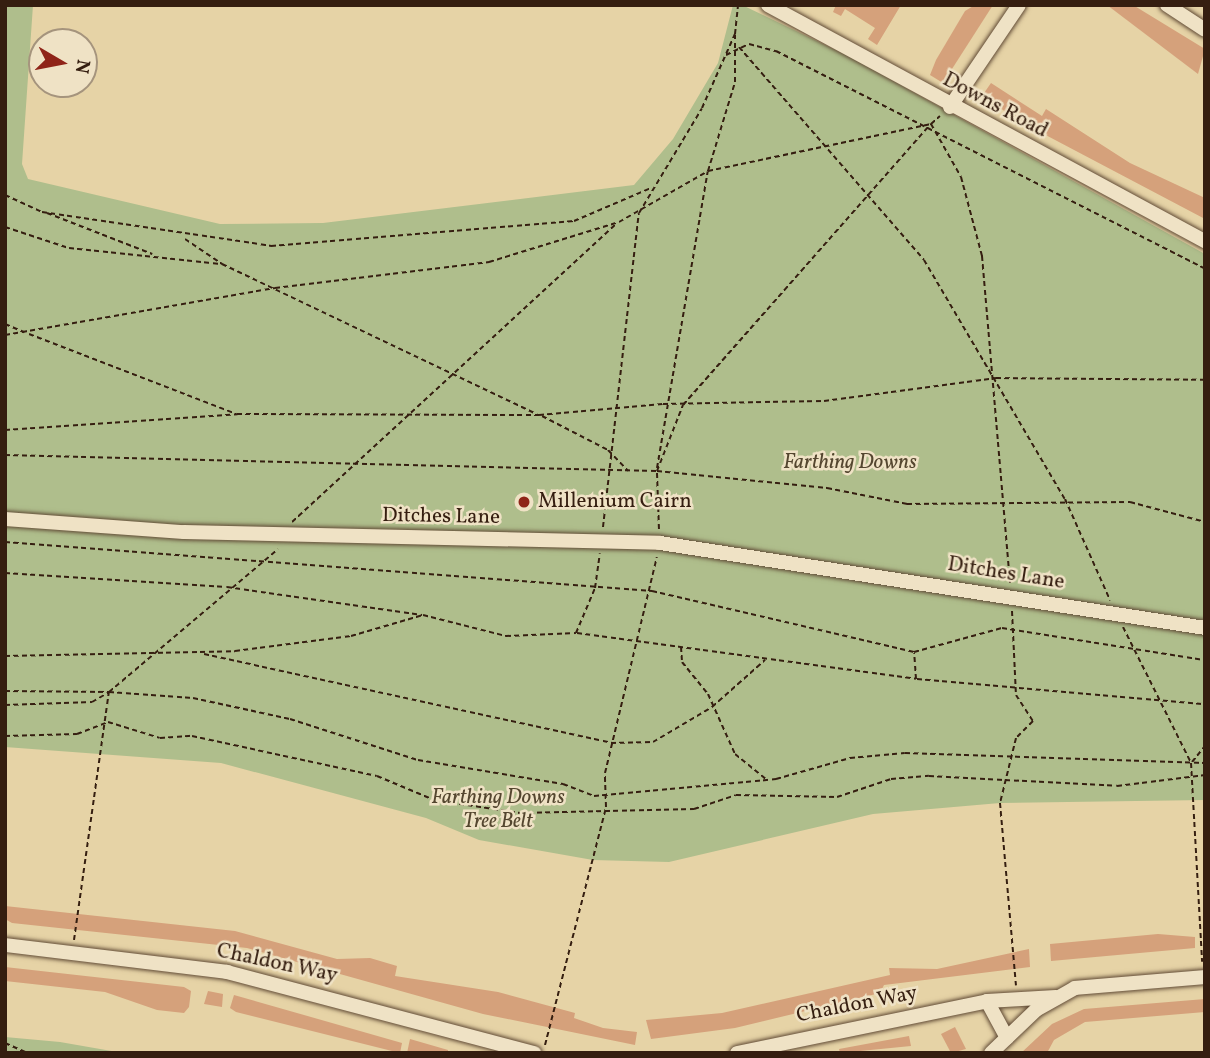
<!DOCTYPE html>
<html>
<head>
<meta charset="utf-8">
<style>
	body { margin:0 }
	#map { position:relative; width:1210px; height:1058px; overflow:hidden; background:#e6d3a6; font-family:Vollkorn,serif }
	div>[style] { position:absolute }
	.green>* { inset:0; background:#afbe8c }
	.building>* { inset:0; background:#d5a17b }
	.path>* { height:2px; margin-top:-1px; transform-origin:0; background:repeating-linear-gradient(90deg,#351e10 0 5px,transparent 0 8.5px) }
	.roads { filter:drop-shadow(0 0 2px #614b36) drop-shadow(0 0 2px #614b36) }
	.minor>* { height:14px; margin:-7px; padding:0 7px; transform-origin:7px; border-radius:7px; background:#efe2c5 }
	.dots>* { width:19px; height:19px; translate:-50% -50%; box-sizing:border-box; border:4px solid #efe2c5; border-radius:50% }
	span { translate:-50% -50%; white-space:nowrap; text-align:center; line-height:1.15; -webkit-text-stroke:5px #efe2c5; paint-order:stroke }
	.street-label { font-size:21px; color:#351e10 }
	.park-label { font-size:21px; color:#54462f; font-style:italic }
	.poi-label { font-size:21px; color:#351e10 }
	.left { translate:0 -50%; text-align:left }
	.frame { position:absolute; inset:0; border:7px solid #351e10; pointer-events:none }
	.north { position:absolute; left:28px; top:28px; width:70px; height:70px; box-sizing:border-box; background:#efe2c5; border:2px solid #a5947d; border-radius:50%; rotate:100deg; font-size:19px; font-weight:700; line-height:28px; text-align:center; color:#351e10 }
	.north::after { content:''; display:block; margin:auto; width:24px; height:32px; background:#8f2418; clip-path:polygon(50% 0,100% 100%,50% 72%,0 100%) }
</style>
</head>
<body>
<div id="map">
	<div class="green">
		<div style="clip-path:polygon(5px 5px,33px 5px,22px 164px,28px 179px,220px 224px,323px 223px,634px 185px,673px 139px,718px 63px,733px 5px,742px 5px,848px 56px,1205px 254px,1205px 800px,1000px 803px,873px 814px,669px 862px,593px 860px,479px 840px,426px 818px,221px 763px,5px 747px)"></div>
		<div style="clip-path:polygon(5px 1037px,60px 1042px,123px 1053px,5px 1053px)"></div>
	</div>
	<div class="building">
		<div style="clip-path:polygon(836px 5px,901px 5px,877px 45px,868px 39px,875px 28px,845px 9px,841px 16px,833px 12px)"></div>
		<div style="clip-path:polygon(975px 5px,993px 5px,943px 83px,930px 75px,936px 60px,965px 11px)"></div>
		<div style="clip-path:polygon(1107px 5px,1133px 5px,1205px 49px,1198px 74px)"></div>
		<div style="clip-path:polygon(991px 83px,1042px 116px,1046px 109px,1130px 163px,1205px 198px,1205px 219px,1021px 122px,982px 96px)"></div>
		<div style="clip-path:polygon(5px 906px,235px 931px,337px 959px,370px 958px,397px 966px,395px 976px,498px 992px,575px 1013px,574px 1018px,603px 1028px,637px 1032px,635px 1045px,483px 1014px,247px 948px,12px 923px,5px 919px)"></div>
		<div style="clip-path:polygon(1158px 934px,1195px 937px,1195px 948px,1051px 961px,1050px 944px)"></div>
		<div style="clip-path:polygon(1029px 949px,1030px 967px,884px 985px,880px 993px,735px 1028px,651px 1039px,646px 1020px,722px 1013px,890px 975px,889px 968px,937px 969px)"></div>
		<div style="clip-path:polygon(5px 967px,184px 987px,191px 991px,189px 1007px,184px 1013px,157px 1010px,105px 992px,5px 981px)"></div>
		<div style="clip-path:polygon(208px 991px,223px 994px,222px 1007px,204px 1004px)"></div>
		<div style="clip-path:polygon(234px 995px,402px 1043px,400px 1053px,236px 1012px,230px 1008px)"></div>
		<div style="clip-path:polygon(1205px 999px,1205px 1012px,1085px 1022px,1054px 1040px,1047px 1053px,1021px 1053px,1052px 1024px,1084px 1009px)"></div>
		<div style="clip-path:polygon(955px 1027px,966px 1049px,951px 1053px,941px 1034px)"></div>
		<div style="clip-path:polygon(909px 1036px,911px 1046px,840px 1053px,839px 1049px)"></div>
		<div style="clip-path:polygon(410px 1039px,448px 1050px,448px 1053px,407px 1053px)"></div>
	</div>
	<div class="path">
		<div style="left:5px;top:29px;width:36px;rotate:90deg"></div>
		<div style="left:739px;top:47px;width:282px;rotate:49deg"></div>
		<div style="left:924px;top:260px;width:277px;rotate:59.5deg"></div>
		<div style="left:1065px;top:499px;width:111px;rotate:66deg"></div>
		<div style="left:726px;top:55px;width:25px;rotate:-26deg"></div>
		<div style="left:749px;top:44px;width:28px;rotate:15deg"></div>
		<div style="left:776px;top:51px;width:481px;rotate:26.9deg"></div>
		<div style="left:5px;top:71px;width:36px;rotate:90deg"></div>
		<div style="left:5px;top:195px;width:41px;rotate:24.7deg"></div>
		<div style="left:42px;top:212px;width:232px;rotate:8.4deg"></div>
		<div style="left:271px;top:246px;width:304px;rotate:-4.7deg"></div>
		<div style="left:574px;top:221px;width:84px;rotate:-23.2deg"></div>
		<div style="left:47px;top:213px;width:113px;rotate:21.3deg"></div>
		<div style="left:5px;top:227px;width:67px;rotate:18.2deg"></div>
		<div style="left:69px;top:248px;width:152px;rotate:6deg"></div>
		<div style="left:185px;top:239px;width:45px;rotate:34deg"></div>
		<div style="left:222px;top:264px;width:349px;rotate:25.5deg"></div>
		<div style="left:5px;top:324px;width:21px;rotate:23deg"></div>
		<div style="left:29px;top:334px;width:222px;rotate:21.1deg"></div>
		<div style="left:5px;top:335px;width:274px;rotate:-9.9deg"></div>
		<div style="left:275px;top:288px;width:216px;rotate:-6.9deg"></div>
		<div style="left:489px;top:262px;width:136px;rotate:-17.1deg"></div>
		<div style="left:619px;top:222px;width:103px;rotate:-29.8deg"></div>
		<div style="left:708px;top:171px;width:228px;rotate:-11.9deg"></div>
		<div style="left:931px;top:124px;width:12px;rotate:-42deg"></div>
		<div style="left:542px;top:416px;width:74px;rotate:27.3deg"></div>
		<div style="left:608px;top:450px;width:29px;rotate:46deg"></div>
		<div style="left:5px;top:430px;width:233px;rotate:-3.9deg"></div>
		<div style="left:237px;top:414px;width:302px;rotate:0.2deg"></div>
		<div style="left:539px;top:415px;width:124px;rotate:-5.1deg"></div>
		<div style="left:663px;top:404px;width:161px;rotate:-1.1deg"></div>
		<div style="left:824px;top:401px;width:174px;rotate:-7.6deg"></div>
		<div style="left:996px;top:378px;width:209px;rotate:0.5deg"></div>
		<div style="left:5px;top:455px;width:652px;rotate:1.41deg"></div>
		<div style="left:657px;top:471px;width:171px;rotate:5.7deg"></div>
		<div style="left:827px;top:488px;width:82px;rotate:11.3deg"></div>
		<div style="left:907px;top:504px;width:223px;rotate:-0.5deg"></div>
		<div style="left:1130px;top:502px;width:78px;rotate:14.9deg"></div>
		<div style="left:657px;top:468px;width:301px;rotate:-80.3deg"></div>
		<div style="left:708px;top:171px;width:93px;rotate:-73.1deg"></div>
		<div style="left:735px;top:82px;width:47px;rotate:-90deg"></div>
		<div style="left:657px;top:471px;width:71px;rotate:-68.5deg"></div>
		<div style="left:683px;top:405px;width:375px;rotate:-48.6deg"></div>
		<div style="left:931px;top:124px;width:61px;rotate:60.5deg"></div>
		<div style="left:961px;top:177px;width:82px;rotate:75.1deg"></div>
		<div style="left:982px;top:256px;width:330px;rotate:85.1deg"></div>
		<div style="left:657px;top:473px;width:58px;rotate:88deg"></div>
		<div style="left:292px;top:522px;width:439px;rotate:-42.6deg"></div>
		<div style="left:603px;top:527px;width:316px;rotate:-83.5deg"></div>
		<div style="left:639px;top:213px;width:122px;rotate:-59deg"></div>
		<div style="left:702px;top:108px;width:81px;rotate:-66deg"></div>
		<div style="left:735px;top:34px;width:29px;rotate:-84deg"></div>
		<div style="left:5px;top:542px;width:649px;rotate:4.33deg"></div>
		<div style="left:652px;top:591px;width:269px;rotate:13.1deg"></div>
		<div style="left:914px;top:652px;width:91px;rotate:-15.3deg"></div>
		<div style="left:1002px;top:628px;width:206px;rotate:9deg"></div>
		<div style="left:5px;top:573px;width:222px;rotate:3.6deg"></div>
		<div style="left:227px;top:587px;width:197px;rotate:8.2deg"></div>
		<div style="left:1012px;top:611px;width:84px;rotate:87.3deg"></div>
		<div style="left:1016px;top:695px;width:31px;rotate:57deg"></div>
		<div style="left:1033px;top:721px;width:24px;rotate:135deg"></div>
		<div style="left:1016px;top:738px;width:67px;rotate:103.8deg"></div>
		<div style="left:1000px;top:803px;width:183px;rotate:85deg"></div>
		<div style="left:1123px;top:627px;width:152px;rotate:63.4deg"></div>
		<div style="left:1191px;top:763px;width:199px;rotate:86.8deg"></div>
		<div style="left:577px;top:633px;width:342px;rotate:7.7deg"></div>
		<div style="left:916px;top:679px;width:26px;rotate:-94deg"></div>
		<div style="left:681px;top:647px;width:15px;rotate:86deg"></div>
		<div style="left:682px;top:662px;width:41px;rotate:50.9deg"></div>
		<div style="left:708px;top:694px;width:66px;rotate:65.8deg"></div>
		<div style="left:735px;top:754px;width:40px;rotate:39deg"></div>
		<div style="left:204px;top:654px;width:417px;rotate:12.3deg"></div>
		<div style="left:611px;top:743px;width:42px;rotate:-1.4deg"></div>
		<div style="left:653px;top:742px;width:69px;rotate:-30.7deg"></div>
		<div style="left:712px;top:707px;width:71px;rotate:-41.6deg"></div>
		<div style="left:5px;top:656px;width:230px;rotate:-1.2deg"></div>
		<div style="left:235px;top:651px;width:117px;rotate:-7.4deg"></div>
		<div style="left:351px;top:636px;width:75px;rotate:-16.3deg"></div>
		<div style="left:423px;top:615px;width:86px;rotate:14.2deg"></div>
		<div style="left:506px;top:636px;width:70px;rotate:-2.5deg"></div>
		<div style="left:576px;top:633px;width:49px;rotate:-67.1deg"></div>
		<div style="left:595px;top:588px;width:35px;rotate:-82deg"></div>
		<div style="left:917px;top:679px;width:289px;rotate:5deg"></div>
		<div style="left:5px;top:691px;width:104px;rotate:0.6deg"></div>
		<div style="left:5px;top:705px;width:87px;rotate:-2deg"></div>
		<div style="left:92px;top:702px;width:20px;rotate:-30deg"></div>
		<div style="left:109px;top:692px;width:84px;rotate:4.1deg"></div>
		<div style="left:193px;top:698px;width:99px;rotate:12.2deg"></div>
		<div style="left:290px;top:719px;width:134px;rotate:17.8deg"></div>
		<div style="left:418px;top:760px;width:147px;rotate:9.4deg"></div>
		<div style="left:563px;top:784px;width:33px;rotate:21deg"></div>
		<div style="left:594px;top:796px;width:183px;rotate:-5.3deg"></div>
		<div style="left:776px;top:779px;width:77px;rotate:-15.8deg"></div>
		<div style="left:850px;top:758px;width:55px;rotate:-5.2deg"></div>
		<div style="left:905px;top:753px;width:300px;rotate:1.9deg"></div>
		<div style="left:5px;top:736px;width:72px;rotate:-1.6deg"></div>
		<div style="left:77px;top:734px;width:33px;rotate:-21deg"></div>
		<div style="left:108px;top:722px;width:54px;rotate:17.1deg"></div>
		<div style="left:160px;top:738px;width:32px;rotate:-4deg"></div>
		<div style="left:192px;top:736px;width:189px;rotate:12.2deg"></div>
		<div style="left:377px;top:776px;width:62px;rotate:22.8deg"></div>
		<div style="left:434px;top:800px;width:87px;rotate:8.6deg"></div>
		<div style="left:520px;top:813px;width:174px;rotate:-1.3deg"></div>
		<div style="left:694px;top:809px;width:44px;rotate:-18.4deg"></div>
		<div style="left:736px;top:795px;width:101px;rotate:1.1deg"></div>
		<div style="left:837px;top:797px;width:57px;rotate:-18.4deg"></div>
		<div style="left:891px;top:779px;width:38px;rotate:-5deg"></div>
		<div style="left:929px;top:776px;width:188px;rotate:3deg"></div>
		<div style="left:1117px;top:786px;width:89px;rotate:-7.1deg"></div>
		<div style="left:1192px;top:762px;width:21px;rotate:-51deg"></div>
		<div style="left:74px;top:940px;width:250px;rotate:-82deg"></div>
		<div style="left:109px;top:692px;width:221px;rotate:-40.2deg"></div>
		<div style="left:5px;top:1043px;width:24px;rotate:24deg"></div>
		<div style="left:545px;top:1045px;width:246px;rotate:-75.6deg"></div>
		<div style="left:606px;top:807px;width:34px;rotate:-92deg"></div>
		<div style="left:605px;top:773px;width:222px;rotate:-76.5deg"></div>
	</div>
	<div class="roads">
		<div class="minor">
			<div style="left:768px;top:5px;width:497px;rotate:28.4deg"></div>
			<div style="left:1167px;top:5px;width:45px;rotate:33.3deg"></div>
			<div style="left:950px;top:107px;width:123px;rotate:-55.9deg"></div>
			<div style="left:5px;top:519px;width:179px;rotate:4.2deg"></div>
			<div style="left:184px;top:532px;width:476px;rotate:1.3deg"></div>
			<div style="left:660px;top:543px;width:552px;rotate:8.86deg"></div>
			<div style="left:5px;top:945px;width:224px;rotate:6.9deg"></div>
			<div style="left:227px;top:972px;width:318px;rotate:14.8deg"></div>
			<div style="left:987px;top:1001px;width:42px;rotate:61.6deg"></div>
			<div style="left:737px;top:1053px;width:255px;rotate:-11.7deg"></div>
			<div style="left:987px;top:1001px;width:69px;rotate:-3.3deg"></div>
			<div style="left:991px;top:1053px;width:62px;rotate:-43.7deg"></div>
			<div style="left:1036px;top:1010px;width:45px;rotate:-29.4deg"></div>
			<div style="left:1075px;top:988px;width:130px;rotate:-4.8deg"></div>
		</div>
	</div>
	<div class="dots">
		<div style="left:524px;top:502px;background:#8f2418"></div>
	</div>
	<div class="street-label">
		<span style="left:995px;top:106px;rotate:28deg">Downs Road</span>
		<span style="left:441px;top:517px;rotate:1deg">Ditches Lane</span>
		<span style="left:1006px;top:574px;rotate:9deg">Ditches Lane</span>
		<span style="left:277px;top:964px;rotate:12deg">Chaldon Way</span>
		<span style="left:857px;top:1005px;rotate:-11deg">Chaldon Way</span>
	</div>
	<div class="park-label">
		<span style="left:850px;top:463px">Farthing Downs</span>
		<span style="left:498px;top:810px">Farthing Downs<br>Tree Belt</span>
	</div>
	<div class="poi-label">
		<span class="left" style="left:538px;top:502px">Millenium Cairn</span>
	</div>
	<div class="frame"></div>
	<div class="north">N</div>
</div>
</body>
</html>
